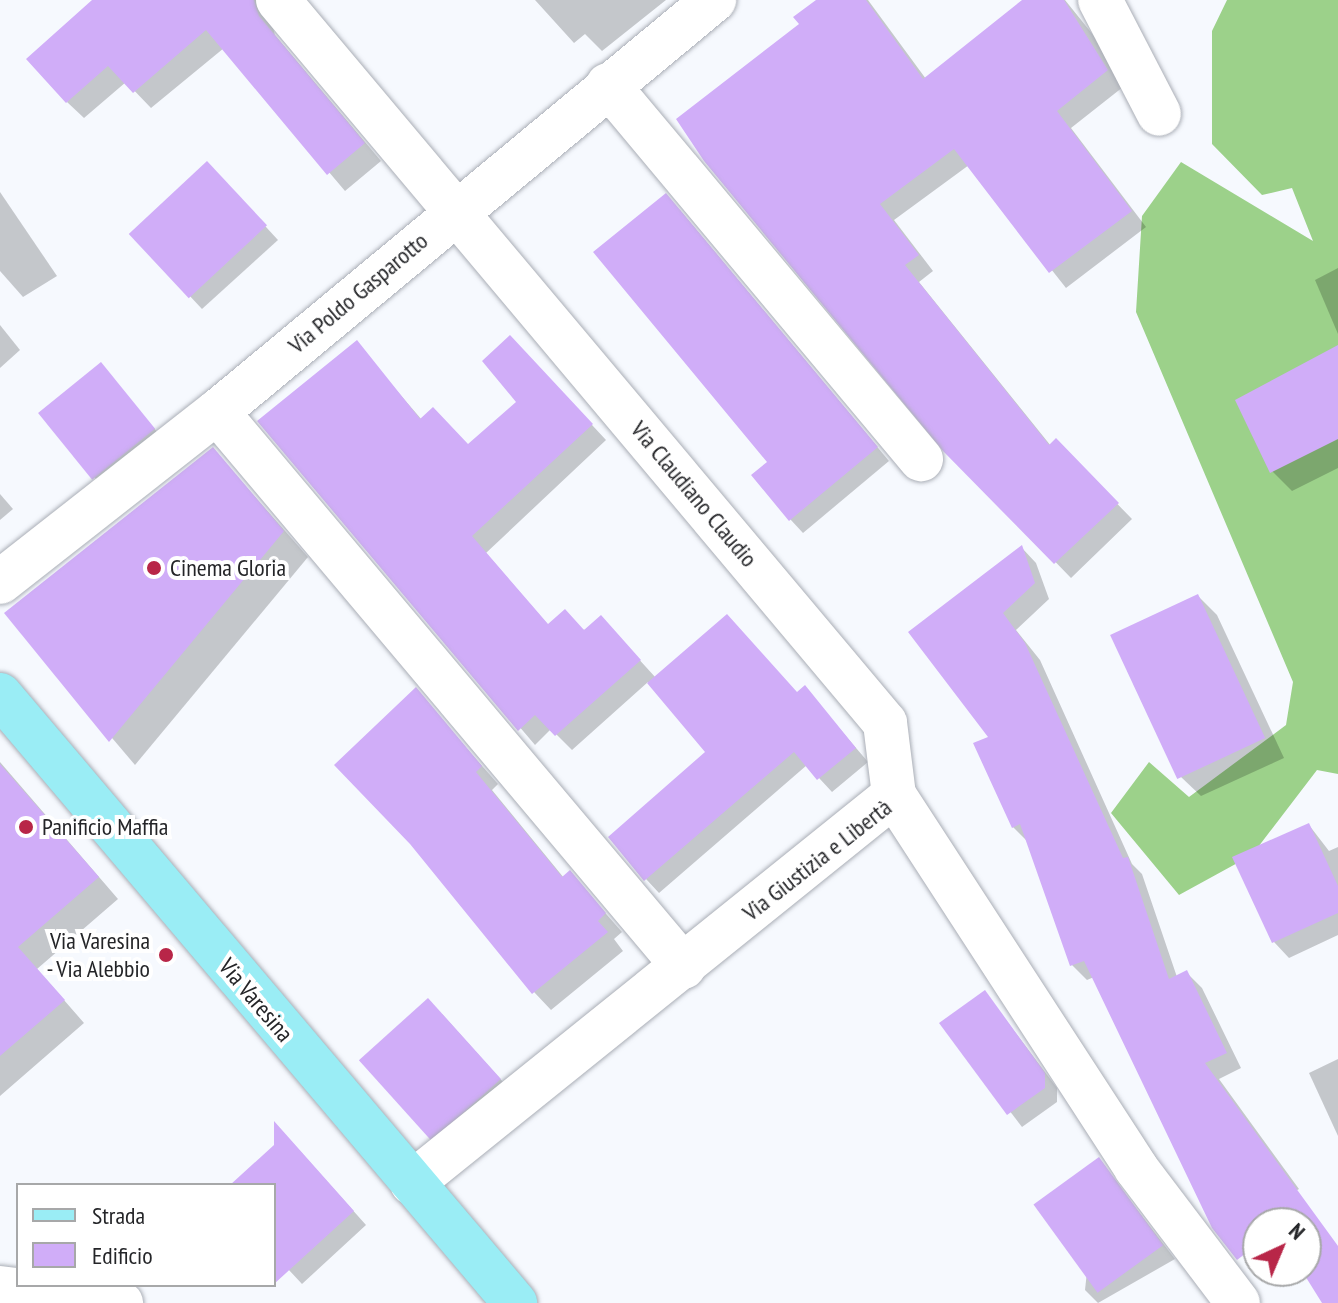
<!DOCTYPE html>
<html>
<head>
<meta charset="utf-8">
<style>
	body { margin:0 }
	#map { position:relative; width:1338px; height:1303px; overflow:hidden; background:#f6f9fe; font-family:"PT Sans Narrow",sans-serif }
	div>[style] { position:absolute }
	.forest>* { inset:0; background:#9cd18a }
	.shadow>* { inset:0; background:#0003; transform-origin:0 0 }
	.building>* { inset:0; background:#d0adf8; transform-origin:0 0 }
	.roads { filter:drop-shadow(0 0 2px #aaaeb6) drop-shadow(0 0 2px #aaaeb6) }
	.street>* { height:44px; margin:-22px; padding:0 22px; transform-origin:22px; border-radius:22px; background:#fff }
	.primary>* { height:44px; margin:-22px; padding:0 22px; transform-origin:22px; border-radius:22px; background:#9aedf5 }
	.dots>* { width:22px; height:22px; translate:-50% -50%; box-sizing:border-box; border:4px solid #fff; border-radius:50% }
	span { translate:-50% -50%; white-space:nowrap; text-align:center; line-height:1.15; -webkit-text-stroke:8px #fff; paint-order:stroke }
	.street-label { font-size:24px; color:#242528 }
	.poi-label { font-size:24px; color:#242528 }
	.left { translate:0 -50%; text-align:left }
	.right { translate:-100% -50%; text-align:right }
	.legend { position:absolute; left:16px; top:1183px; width:260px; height:104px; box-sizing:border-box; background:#fff; border:2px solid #a7a8a9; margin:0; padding:10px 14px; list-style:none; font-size:24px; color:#242528 }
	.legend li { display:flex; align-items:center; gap:16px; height:40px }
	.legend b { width:40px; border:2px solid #a7a8a9 }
	.north { position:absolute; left:1242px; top:1207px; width:80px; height:80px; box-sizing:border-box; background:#fff; border:2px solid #a7a8a9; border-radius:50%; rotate:44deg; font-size:22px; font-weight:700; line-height:32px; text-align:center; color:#242528 }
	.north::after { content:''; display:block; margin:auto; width:28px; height:36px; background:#b82648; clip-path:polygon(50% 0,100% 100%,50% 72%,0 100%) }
</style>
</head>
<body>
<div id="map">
	<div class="forest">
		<div style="clip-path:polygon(1227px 0,1338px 0,1338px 774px,1317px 770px,1252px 855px,1179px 895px,1111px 813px,1149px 762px,1189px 797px,1286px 725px,1293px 682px,1136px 312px,1142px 216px,1181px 162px,1313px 241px,1292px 188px,1262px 195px,1212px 144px,1212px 31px)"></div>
	</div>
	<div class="shadow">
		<div style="clip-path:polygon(95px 0,265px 0,275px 35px,381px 161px,345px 191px,224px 48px,151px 108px,126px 82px,84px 118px,67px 102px)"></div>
		<div style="clip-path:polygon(535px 0,666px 0,602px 51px,585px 34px,574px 43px)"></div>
		<div style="clip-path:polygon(820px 0,868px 0,926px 79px,1025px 0,1065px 0,1102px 46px,1123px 87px,1071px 128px,1146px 227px,1066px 288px,969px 165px,894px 220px,933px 271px,919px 282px,1051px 446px,1056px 441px,1132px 519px,1071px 578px,946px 449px,801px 24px)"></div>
		<div style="clip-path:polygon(220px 177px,278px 240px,202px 309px,131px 233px)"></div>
		<div style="clip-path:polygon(0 192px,57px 276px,23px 297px,0 271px)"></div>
		<div style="clip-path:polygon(679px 209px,889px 461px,803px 533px,790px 519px)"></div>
		<div style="clip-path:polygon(1338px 268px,1338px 334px,1315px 280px)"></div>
		<div style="clip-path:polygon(0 325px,20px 350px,0 368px)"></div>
		<div style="clip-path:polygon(356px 343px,422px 420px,468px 446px,518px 402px,525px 353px,606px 440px,486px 553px,549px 626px,615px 633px,656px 678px,798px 694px,805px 688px,868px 762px,832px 792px,807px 765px,659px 893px,646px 879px,708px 753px,648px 682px,572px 750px,551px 729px,535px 745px,260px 421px)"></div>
		<div style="clip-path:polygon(1338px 347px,1338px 468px,1292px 491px,1272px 471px)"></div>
		<div style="left:101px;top:365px;width:102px;height:77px;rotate:50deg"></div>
		<div style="clip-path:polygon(213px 449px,308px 557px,135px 765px,6px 613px)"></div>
		<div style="clip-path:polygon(0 494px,13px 509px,0 520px)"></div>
		<div style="clip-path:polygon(1022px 548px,1036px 563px,1049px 599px,1016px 630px,1040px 660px,1132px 864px,1142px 874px,1177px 977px,1187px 973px,1202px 988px,1241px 1068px,1219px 1079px,1299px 1189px,1225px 1232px,1094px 977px,1087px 980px,1072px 965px,1029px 843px,1013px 827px,991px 737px,910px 632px)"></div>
		<div style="clip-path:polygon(1198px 596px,1217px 615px,1284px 758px,1201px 796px,1181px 777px)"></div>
		<div style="clip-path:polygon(415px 690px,498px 784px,492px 790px,564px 878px,570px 873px,622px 932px,614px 939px,623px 951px,551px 1010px,534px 992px)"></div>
		<div style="clip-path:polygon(0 762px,118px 899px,37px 969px,84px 1023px,0 1096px)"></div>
		<div style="clip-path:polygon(1309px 825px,1329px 851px,1338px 847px,1338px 935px,1289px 958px,1274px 942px)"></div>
		<div style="clip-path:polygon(985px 992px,1057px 1088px,1057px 1102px,1022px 1127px,942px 1023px)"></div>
		<div style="clip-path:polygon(442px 1014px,513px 1093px,443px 1149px,430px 1136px)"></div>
		<div style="clip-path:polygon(1338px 1059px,1338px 1136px,1309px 1073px)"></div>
		<div style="clip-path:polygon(299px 1150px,366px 1225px,302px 1284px,274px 1254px,274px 1185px,233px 1185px)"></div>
		<div style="clip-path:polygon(1099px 1160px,1175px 1259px,1098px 1303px,1085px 1290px)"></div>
	</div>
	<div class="building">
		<div style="clip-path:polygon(92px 0,254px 0,259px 16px,365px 143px,327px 175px,206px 30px,133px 93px,108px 66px,66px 103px,26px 59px)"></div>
		<div style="clip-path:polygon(816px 0,866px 0,923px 79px,1022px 0,1064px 0,1108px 70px,1057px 111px,1132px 211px,1049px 273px,954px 149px,880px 204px,919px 255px,905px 265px,1049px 445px,1056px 438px,1119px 503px,1054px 564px,943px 451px,704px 161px,676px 119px,799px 24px,793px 17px)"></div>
		<div style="left:207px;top:161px;width:88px;height:107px;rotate:47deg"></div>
		<div style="clip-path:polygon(666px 193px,878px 447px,789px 521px,751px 475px,767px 462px,593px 252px)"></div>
		<div style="clip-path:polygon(510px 335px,593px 424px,472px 536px,548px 624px,565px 609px,584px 630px,601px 615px,641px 660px,555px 736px,535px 715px,518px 731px,257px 421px,357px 340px,420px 419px,433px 407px,468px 444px,516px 402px,482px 361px)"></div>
		<div style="clip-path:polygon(1338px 345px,1338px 439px,1270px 473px,1235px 400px)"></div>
		<div style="left:101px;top:362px;width:86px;height:81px;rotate:51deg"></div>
		<div style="clip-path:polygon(213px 447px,284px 531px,109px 742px,4px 613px)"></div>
		<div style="clip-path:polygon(1022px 545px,1035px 583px,1003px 613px,1025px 643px,1123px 858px,1128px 857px,1169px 979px,1187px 970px,1227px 1053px,1205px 1063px,1338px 1246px,1338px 1303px,1322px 1303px,1302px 1271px,1306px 1271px,1306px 1223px,1258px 1223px,1258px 1244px,1237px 1260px,1212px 1228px,1084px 961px,1070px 966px,1020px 824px,1012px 828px,973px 743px,988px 737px,908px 632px)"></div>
		<div style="left:1198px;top:594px;width:159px;height:97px;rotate:65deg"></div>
		<div style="clip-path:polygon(727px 614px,797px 692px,805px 685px,856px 748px,817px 780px,794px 752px,644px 881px,608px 837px,705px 752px,647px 683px)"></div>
		<div style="clip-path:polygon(416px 687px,482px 766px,476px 772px,562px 877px,570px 870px,606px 913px,598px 921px,608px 932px,532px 994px,410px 844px,334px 765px)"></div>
		<div style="clip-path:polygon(0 764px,99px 877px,18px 947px,65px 1000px,0 1056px)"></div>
		<div style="clip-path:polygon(1309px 823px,1338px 886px,1338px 913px,1272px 943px,1232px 857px)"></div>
		<div style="clip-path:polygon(985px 990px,1045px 1073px,1045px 1088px,1007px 1115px,939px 1023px)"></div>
		<div style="left:428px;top:998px;width:109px;height:93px;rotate:48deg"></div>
		<div style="clip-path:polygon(274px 1121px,354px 1211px,274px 1284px,274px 1185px,230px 1185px,274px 1145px)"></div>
		<div style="left:1099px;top:1157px;width:109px;height:81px;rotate:54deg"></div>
	</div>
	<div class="roads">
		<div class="street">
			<div style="left:278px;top:0;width:944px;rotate:49.98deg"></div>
			<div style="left:885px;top:723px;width:73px;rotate:82.9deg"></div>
			<div style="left:894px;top:795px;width:445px;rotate:57deg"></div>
			<div style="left:1136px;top:1168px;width:169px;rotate:52.9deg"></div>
			<div style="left:1100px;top:0;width:128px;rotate:62.6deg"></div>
			<div style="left:608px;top:85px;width:488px;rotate:50.1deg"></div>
			<div style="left:217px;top:412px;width:725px;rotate:49.92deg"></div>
			<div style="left:0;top:582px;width:276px;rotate:-38.1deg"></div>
			<div style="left:217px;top:412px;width:646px;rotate:-39.66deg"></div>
			<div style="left:412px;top:1183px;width:619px;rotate:-38.83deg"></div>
			<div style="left:0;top:1288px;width:122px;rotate:7.1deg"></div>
		</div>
		<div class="primary">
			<div style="left:0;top:695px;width:797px;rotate:49.73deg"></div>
		</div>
	</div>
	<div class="dots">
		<div style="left:154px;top:568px;background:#b82648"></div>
		<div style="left:26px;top:827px;background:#b82648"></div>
		<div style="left:166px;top:955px;background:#b82648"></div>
	</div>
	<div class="street-label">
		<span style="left:358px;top:293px;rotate:-40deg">Via Poldo Gasparotto</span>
		<span style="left:694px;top:494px;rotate:50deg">Via Claudiano Claudio</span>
		<span style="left:817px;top:860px;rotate:-38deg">Via Giustizia e Libertà</span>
		<span style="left:256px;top:1000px;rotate:50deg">Via Varesina</span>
	</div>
	<div class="poi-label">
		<span class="left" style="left:170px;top:568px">Cinema Gloria</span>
		<span class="left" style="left:42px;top:827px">Panificio Maffia</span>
		<span class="right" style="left:150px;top:955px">Via Varesina<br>- Via Alebbio</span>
	</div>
	<ul class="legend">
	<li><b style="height:10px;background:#9aedf5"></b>Strada</li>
	<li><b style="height:22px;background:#d0adf8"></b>Edificio</li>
	</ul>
	<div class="north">N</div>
</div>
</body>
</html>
